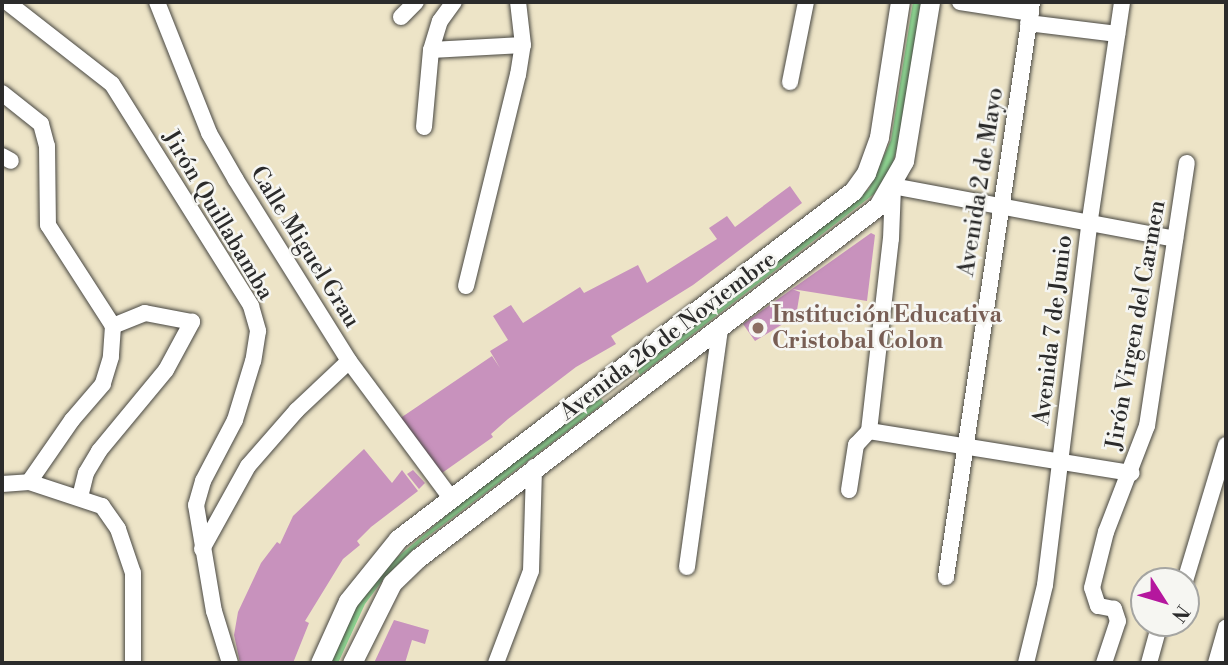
<!DOCTYPE html>
<html>
<head>
<meta charset="utf-8">
<style>
	body { margin:0 }
	#map { position:relative; width:1228px; height:665px; overflow:hidden; background:#ede4c7; font-family:"Libre Bodoni",serif }
	div>[style] { position:absolute }
	.green>* { inset:0; background:#8fd893 }
	.building>* { inset:0; background:#c892bd }
	.roads { filter:drop-shadow(0 0 2px #484742) drop-shadow(0 0 2px #484742) }
	.minor>* { height:16px; margin:-8px; padding:0 8px; transform-origin:8px; border-radius:8px; background:#fff }
	.major>* { height:19px; margin:-9.5px; padding:0 9.5px; transform-origin:9.5px; border-radius:9.5px; background:#fff }
	.dots>* { width:19px; height:19px; translate:-50% -50%; box-sizing:border-box; border:4px solid #f6f6f2; border-radius:50% }
	span { translate:-50% -50%; white-space:nowrap; text-align:center; line-height:1.15; -webkit-text-stroke:5px #f6f6f2; paint-order:stroke }
	.street-label { font-size:23px; color:#2b2b2b }
	.education-label { font-size:23px; color:#785e54; font-weight:700 }
	.left { translate:0 -50%; text-align:left }
	.frame { position:absolute; inset:0; border:4px solid #2b2b2b; pointer-events:none }
	.north { position:absolute; left:1130px; top:567px; width:70px; height:70px; box-sizing:border-box; background:#f6f6f2; border:2px solid #a5a5a2; border-radius:50%; rotate:127deg; font-size:19px; font-weight:700; line-height:28px; text-align:center; color:#2b2b2b }
	.north::after { content:''; display:block; margin:auto; width:24px; height:32px; background:#b5179e; clip-path:polygon(50% 0,100% 100%,50% 72%,0 100%) }
</style>
</head>
<body>
<div id="map">
	<div class="green">
		<div style="clip-path:polygon(913px 2px,922px 2px,899px 141px,892px 166px,874px 194px,640px 375px,637px 370px,869px 189px,891px 140px)"></div>
		<div style="clip-path:polygon(600px 397px,604px 403px,423px 540px,385px 577px,365px 604px,338px 663px,331px 663px,359px 599px,380px 572px,495px 474px)"></div>
	</div>
	<div class="building">
		<div style="clip-path:polygon(790px 186px,802px 203px,693px 285px,611px 336px,616px 344px,576px 367px,508px 419px,491px 434px,493px 437px,442px 473px,399px 419px,492px 356px,500px 368px,490px 351px,508px 340px,493px 316px,511px 305px,523px 323px,580px 287px,584px 293px,638px 265px,647px 283px,717px 239px,709px 228px,727px 216px,735px 227px)"></div>
		<div style="clip-path:polygon(871px 233px,875px 235px,867px 301px,792px 289px,800px 292px,796px 316px,755px 341px,743px 324px,792px 289px)"></div>
		<div style="clip-path:polygon(364px 449px,392px 483px,402px 470px,418px 491px,371px 527px,357px 541px,360px 545px,343px 559px,305px 621px,309px 623px,293px 663px,240px 663px,234px 635px,238px 612px,261px 563px,277px 542px,280px 544px,293px 516px)"></div>
		<div style="clip-path:polygon(413px 470px,425px 483px,419px 489px,407px 474px)"></div>
		<div style="clip-path:polygon(394px 620px,429px 630px,425px 644px,412px 640px,405px 663px,374px 663px)"></div>
	</div>
	<div class="roads">
		<div class="minor">
			<div style="left:7px;top:2px;width:133px;rotate:38deg"></div>
			<div style="left:112px;top:84px;width:262px;rotate:57.9deg"></div>
			<div style="left:251px;top:306px;width:26px;rotate:74deg"></div>
			<div style="left:258px;top:331px;width:30px;rotate:99deg"></div>
			<div style="left:253px;top:361px;width:62px;rotate:107deg"></div>
			<div style="left:235px;top:420px;width:69px;rotate:117.7deg"></div>
			<div style="left:203px;top:481px;width:25px;rotate:106deg"></div>
			<div style="left:196px;top:505px;width:108px;rotate:80.4deg"></div>
			<div style="left:214px;top:611px;width:54px;rotate:72.9deg"></div>
			<div style="left:157px;top:2px;width:141px;rotate:68.3deg"></div>
			<div style="left:209px;top:133px;width:54px;rotate:60.1deg"></div>
			<div style="left:236px;top:180px;width:213px;rotate:58deg"></div>
			<div style="left:349px;top:361px;width:169px;rotate:53.4deg"></div>
			<div style="left:960px;top:2px;width:72px;rotate:8.8deg"></div>
			<div style="left:401px;top:17px;width:21px;rotate:-45deg"></div>
			<div style="left:1028px;top:23px;width:90px;rotate:7deg"></div>
			<div style="left:431px;top:50px;width:92px;rotate:-3.1deg"></div>
			<div style="left:790px;top:82px;width:82px;rotate:-78.7deg"></div>
			<div style="left:2px;top:93px;width:50px;rotate:38.5deg"></div>
			<div style="left:41px;top:124px;width:23px;rotate:75deg"></div>
			<div style="left:47px;top:146px;width:79px;rotate:89.3deg"></div>
			<div style="left:48px;top:225px;width:120px;rotate:57.2deg"></div>
			<div style="left:113px;top:326px;width:31px;rotate:94deg"></div>
			<div style="left:111px;top:357px;width:28px;rotate:107deg"></div>
			<div style="left:103px;top:384px;width:48px;rotate:130.7deg"></div>
			<div style="left:72px;top:420px;width:75px;rotate:124.7deg"></div>
			<div style="left:424px;top:127px;width:77px;rotate:-84.8deg"></div>
			<div style="left:431px;top:50px;width:30px;rotate:-73deg"></div>
			<div style="left:440px;top:21px;width:24px;rotate:-54deg"></div>
			<div style="left:2px;top:156px;width:10px;rotate:29deg"></div>
			<div style="left:466px;top:286px;width:217px;rotate:-76.2deg"></div>
			<div style="left:518px;top:75px;width:30px;rotate:-81deg"></div>
			<div style="left:523px;top:45px;width:43px;rotate:-96.6deg"></div>
			<div style="left:869px;top:431px;width:266px;rotate:9.1deg"></div>
			<div style="left:2px;top:484px;width:27px;rotate:-4deg"></div>
			<div style="left:29px;top:482px;width:77px;rotate:18.2deg"></div>
			<div style="left:102px;top:506px;width:28px;rotate:55deg"></div>
			<div style="left:118px;top:529px;width:46px;rotate:71.2deg"></div>
			<div style="left:133px;top:573px;width:90px;rotate:90deg"></div>
			<div style="left:849px;top:490px;width:46px;rotate:-81.2deg"></div>
			<div style="left:856px;top:445px;width:19px;rotate:-47deg"></div>
			<div style="left:869px;top:431px;width:193px;rotate:-83.5deg"></div>
			<div style="left:891px;top:239px;width:53px;rotate:-87.8deg"></div>
			<div style="left:893px;top:186px;width:287px;rotate:10.6deg"></div>
			<div style="left:80px;top:497px;width:25px;rotate:-76deg"></div>
			<div style="left:86px;top:473px;width:26px;rotate:-59deg"></div>
			<div style="left:99px;top:451px;width:105px;rotate:-50.4deg"></div>
			<div style="left:166px;top:370px;width:55px;rotate:-61.6deg"></div>
			<div style="left:192px;top:322px;width:48px;rotate:-169.2deg"></div>
			<div style="left:145px;top:313px;width:35px;rotate:158deg"></div>
			<div style="left:202px;top:549px;width:95px;rotate:-61deg"></div>
			<div style="left:248px;top:466px;width:74px;rotate:-48.8deg"></div>
			<div style="left:297px;top:410px;width:71px;rotate:-43.3deg"></div>
			<div style="left:687px;top:567px;width:241px;rotate:-82.1deg"></div>
			<div style="left:946px;top:577px;width:581px;rotate:-81.49deg"></div>
			<div style="left:1185px;top:581px;width:142px;rotate:-73.2deg"></div>
			<div style="left:496px;top:663px;width:98px;rotate:-69.2deg"></div>
			<div style="left:531px;top:571px;width:104px;rotate:-88.3deg"></div>
			<div style="left:1026px;top:663px;width:80px;rotate:-76.3deg"></div>
			<div style="left:1045px;top:585px;width:362px;rotate:-83deg"></div>
			<div style="left:1089px;top:226px;width:226px;rotate:-81.6deg"></div>
			<div style="left:1104px;top:663px;width:44px;rotate:-71.6deg"></div>
			<div style="left:1118px;top:621px;width:13px;rotate:-108deg"></div>
			<div style="left:1114px;top:609px;width:16px;rotate:-169deg"></div>
			<div style="left:1098px;top:606px;width:19px;rotate:-108deg"></div>
			<div style="left:1092px;top:588px;width:58px;rotate:-76deg"></div>
			<div style="left:1106px;top:532px;width:114px;rotate:-68.9deg"></div>
			<div style="left:1147px;top:426px;width:266px;rotate:-81.4deg"></div>
			<div style="left:1149px;top:663px;width:41px;rotate:-74.6deg"></div>
			<div style="left:1216px;top:663px;width:37px;rotate:-74deg"></div>
		</div>
		<div class="major">
			<div style="left:320px;top:663px;width:68px;rotate:-65.7deg"></div>
			<div style="left:348px;top:601px;width:80px;rotate:-51.1deg"></div>
			<div style="left:398px;top:539px;width:573px;rotate:-37.41deg"></div>
			<div style="left:853px;top:191px;width:22px;rotate:-54deg"></div>
			<div style="left:866px;top:173px;width:38px;rotate:-70deg"></div>
			<div style="left:879px;top:137px;width:137px;rotate:-81.2deg"></div>
			<div style="left:352px;top:663px;width:89px;rotate:-63.4deg"></div>
			<div style="left:392px;top:583px;width:36px;rotate:-44deg"></div>
			<div style="left:418px;top:558px;width:579px;rotate:-37.42deg"></div>
			<div style="left:878px;top:206px;width:52px;rotate:-60deg"></div>
			<div style="left:904px;top:161px;width:161px;rotate:-80.7deg"></div>
		</div>
	</div>
	<div class="dots">
		<div style="left:758px;top:328px;background:#8d6e63"></div>
	</div>
	<div class="street-label">
		<span style="left:981px;top:182px;rotate:-81deg">Avenida 2 de Mayo</span>
		<span style="left:218px;top:215px;rotate:59deg">Jirón Quillabamba</span>
		<span style="left:305px;top:247px;rotate:58deg">Calle Miguel Grau</span>
		<span style="left:1136px;top:325px;rotate:-80deg">Jirón Virgen del Carmen</span>
		<span style="left:1053px;top:330px;rotate:-83deg">Avenida 7 de Junio</span>
		<span style="left:668px;top:336px;rotate:-37deg">Avenida 26 de Noviembre</span>
	</div>
	<div class="education-label">
		<span class="left" style="left:772px;top:328px">Institución Educativa<br>Cristobal Colon</span>
	</div>
	<div class="frame"></div>
	<div class="north">N</div>
</div>
</body>
</html>
